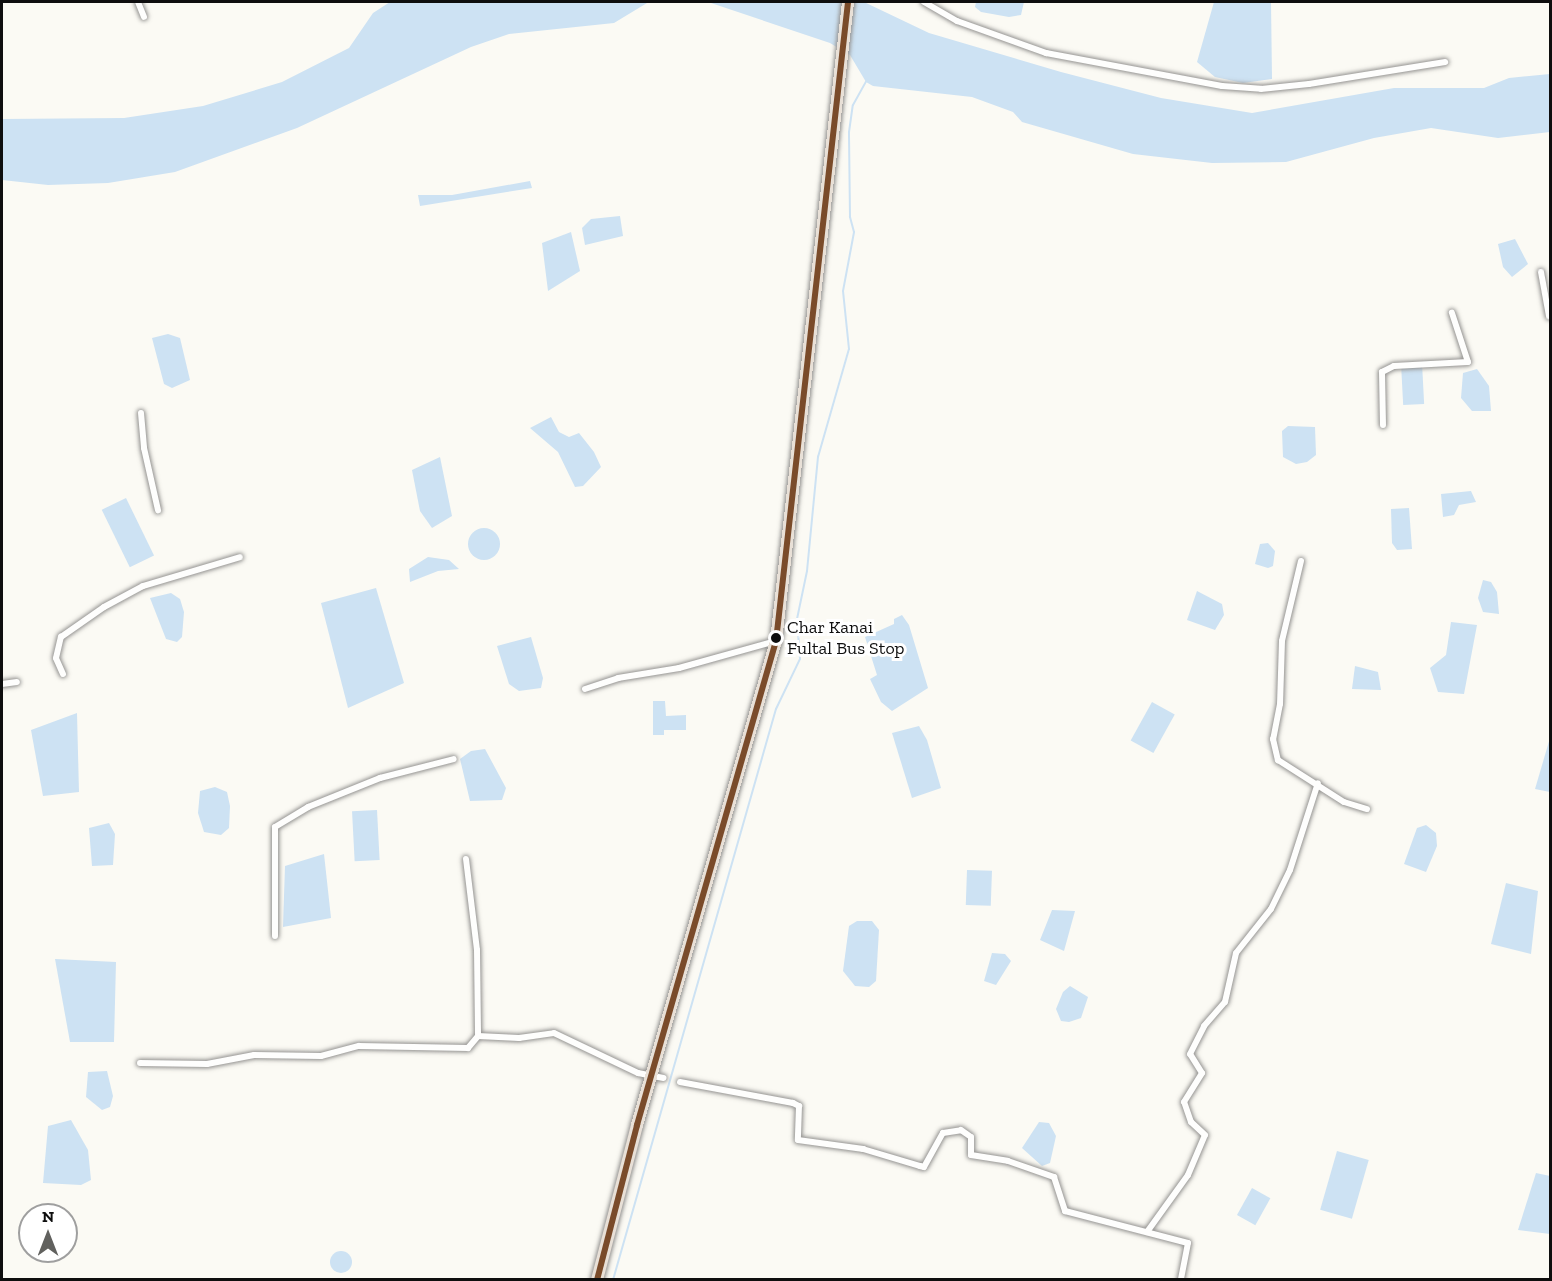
<!DOCTYPE html>
<html>
<head>
<meta charset="utf-8">
<style>
	body { margin:0 }
	#map { position:relative; width:1552px; height:1281px; overflow:hidden; background:#fbfaf4; font-family:"Zilla Slab",serif }
	div>[style] { position:absolute }
	.water>* { inset:0; background:#cde2f3; transform-origin:0 0 }
	.round { border-radius:50% }
	.stream>* { height:2px; margin:-1px; padding:0 1px; transform-origin:1px; border-radius:1px; background:#cde2f3 }
	.roads { filter:drop-shadow(0 0 2px #959492) drop-shadow(0 0 2px #959492) }
	.street>* { height:6px; margin:-3px; padding:0 3px; transform-origin:3px; border-radius:3px; background:#fefefd }
	.highway>* { height:12px; margin:-6px; padding:0 6px; transform-origin:6px; border-radius:6px; background:#e8e0d7 }
	.bus-1>* { height:6px; margin:-3px; padding:0 3px; transform-origin:3px; border-radius:3px; background:#7a4b2a }
	.dots>* { width:16px; height:16px; translate:-50% -50%; box-sizing:border-box; border:3px solid #fff; border-radius:50% }
	span { translate:-50% -50%; white-space:nowrap; text-align:center; line-height:1.15; -webkit-text-stroke:6px #fff; paint-order:stroke }
	.bus-label { font-size:18px; color:#0e0e0e }
	.left { translate:0 -50%; text-align:left }
	.frame { position:absolute; inset:0; border:3px solid #0e0e0e; pointer-events:none }
	.north { position:absolute; left:18px; top:1203px; width:60px; height:60px; box-sizing:border-box; background:#fff; border:2px solid #9f9f9f; border-radius:50%; rotate:0deg; font-size:16px; font-weight:700; line-height:24px; text-align:center; color:#0e0e0e }
	.north::after { content:''; display:block; margin:auto; width:21px; height:27px; background:#61615e; clip-path:polygon(50% 0,100% 100%,50% 72%,0 100%) }
</style>
</head>
<body>
<div id="map">
	<div class="water">
		<div style="clip-path:polygon(390px 2px,681px 2px,647px 3px,614px 23px,509px 34px,471px 47px,297px 128px,175px 172px,108px 183px,48px 185px,2px 180px,2px 119px,124px 118px,203px 106px,282px 82px,349px 48px,373px 13px)"></div>
		<div style="clip-path:polygon(708px 2px,864px 2px,929px 33px,1061px 72px,1161px 98px,1252px 113px,1394px 88px,1484px 88px,1509px 78px,1550px 74px,1550px 132px,1498px 138px,1431px 128px,1374px 138px,1286px 162px,1212px 163px,1133px 154px,1022px 122px,1013px 112px,972px 97px,873px 86px,866px 82px,850px 55px,830px 43px)"></div>
		<div style="clip-path:polygon(976px 2px,1024px 2px,1021px 15px,1009px 17px,981px 12px,975px 7px)"></div>
		<div style="clip-path:polygon(1214px 2px,1271px 2px,1272px 79px,1243px 83px,1215px 77px,1197px 62px)"></div>
		<div style="clip-path:polygon(530px 181px,532px 188px,420px 206px,418px 195px,452px 195px)"></div>
		<div style="clip-path:polygon(620px 216px,623px 236px,585px 245px,582px 228px,591px 219px)"></div>
		<div style="clip-path:polygon(571px 232px,580px 271px,548px 291px,542px 243px)"></div>
		<div style="clip-path:polygon(1515px 239px,1528px 264px,1512px 277px,1503px 267px,1498px 244px)"></div>
		<div style="clip-path:polygon(168px 334px,180px 338px,190px 380px,172px 388px,164px 384px,152px 338px)"></div>
		<div style="left:1422px;top:363px;width:41px;height:21px;rotate:87deg"></div>
		<div style="clip-path:polygon(1477px 369px,1489px 386px,1491px 411px,1472px 411px,1461px 398px,1463px 373px)"></div>
		<div style="clip-path:polygon(551px 417px,559px 432px,569px 437px,579px 433px,594px 452px,601px 467px,583px 486px,575px 487px,558px 452px,530px 428px)"></div>
		<div style="clip-path:polygon(1288px 426px,1315px 427px,1316px 455px,1307px 462px,1296px 464px,1283px 457px,1282px 431px)"></div>
		<div style="clip-path:polygon(440px 457px,452px 516px,432px 528px,420px 511px,412px 470px)"></div>
		<div style="clip-path:polygon(1471px 491px,1476px 502px,1459px 505px,1454px 515px,1443px 517px,1441px 494px)"></div>
		<div style="left:126px;top:498px;width:64px;height:27px;rotate:64deg"></div>
		<div style="clip-path:polygon(1409px 508px,1412px 549px,1397px 550px,1392px 543px,1391px 509px)"></div>
		<div class="round" style="left:468px;top:528px;width:32px;height:32px"></div>
		<div style="clip-path:polygon(1268px 543px,1275px 551px,1273px 566px,1268px 568px,1255px 564px,1260px 544px)"></div>
		<div style="clip-path:polygon(428px 557px,449px 560px,459px 569px,438px 571px,410px 582px,409px 569px)"></div>
		<div style="clip-path:polygon(1483px 580px,1491px 582px,1497px 592px,1499px 614px,1483px 612px,1478px 598px)"></div>
		<div style="clip-path:polygon(376px 588px,404px 683px,348px 708px,321px 603px)"></div>
		<div style="clip-path:polygon(1197px 591px,1222px 604px,1224px 615px,1215px 630px,1187px 620px)"></div>
		<div style="clip-path:polygon(171px 593px,180px 599px,184px 612px,182px 637px,177px 642px,166px 639px,150px 598px)"></div>
		<div style="clip-path:polygon(902px 615px,909px 625px,928px 688px,892px 711px,881px 702px,870px 679px,877px 675px,865px 637px,894px 624px,894px 619px)"></div>
		<div style="clip-path:polygon(1451px 622px,1477px 625px,1464px 694px,1438px 692px,1430px 668px,1446px 655px)"></div>
		<div style="clip-path:polygon(531px 637px,543px 678px,541px 688px,519px 691px,509px 684px,497px 646px)"></div>
		<div style="clip-path:polygon(1355px 666px,1378px 672px,1381px 690px,1352px 689px)"></div>
		<div style="clip-path:polygon(653px 701px,665px 701px,666px 716px,686px 715px,686px 730px,664px 730px,664px 735px,653px 735px)"></div>
		<div style="left:1152px;top:702px;width:26px;height:44px;rotate:29deg"></div>
		<div style="clip-path:polygon(77px 713px,79px 792px,43px 796px,31px 730px)"></div>
		<div style="clip-path:polygon(919px 726px,927px 740px,941px 788px,912px 798px,892px 733px)"></div>
		<div style="clip-path:polygon(1550px 738px,1550px 792px,1535px 789px)"></div>
		<div style="clip-path:polygon(485px 749px,506px 788px,502px 800px,470px 801px,460px 759px,471px 751px)"></div>
		<div style="clip-path:polygon(215px 787px,227px 792px,230px 806px,229px 828px,221px 835px,204px 832px,198px 813px,200px 791px)"></div>
		<div style="left:377px;top:810px;width:50px;height:25px;rotate:87deg"></div>
		<div style="clip-path:polygon(109px 823px,115px 834px,113px 865px,92px 866px,89px 828px)"></div>
		<div style="clip-path:polygon(1426px 825px,1436px 833px,1437px 846px,1426px 872px,1404px 864px,1417px 828px)"></div>
		<div style="clip-path:polygon(324px 854px,331px 918px,283px 927px,285px 866px)"></div>
		<div style="left:967px;top:870px;width:25px;height:35px;rotate:2deg"></div>
		<div style="clip-path:polygon(1506px 883px,1538px 891px,1531px 954px,1491px 944px)"></div>
		<div style="clip-path:polygon(1052px 910px,1075px 911px,1064px 951px,1040px 940px)"></div>
		<div style="clip-path:polygon(857px 921px,872px 921px,879px 930px,876px 981px,869px 987px,855px 986px,843px 971px,849px 926px)"></div>
		<div style="clip-path:polygon(992px 953px,1005px 954px,1011px 961px,996px 985px,984px 981px)"></div>
		<div style="clip-path:polygon(55px 959px,116px 962px,114px 1042px,70px 1042px)"></div>
		<div style="clip-path:polygon(1070px 986px,1088px 997px,1081px 1018px,1069px 1022px,1061px 1021px,1056px 1009px,1063px 992px)"></div>
		<div style="clip-path:polygon(107px 1071px,113px 1096px,110px 1107px,102px 1110px,86px 1097px,88px 1072px)"></div>
		<div style="clip-path:polygon(71px 1120px,88px 1150px,91px 1180px,81px 1185px,43px 1183px,48px 1126px)"></div>
		<div style="clip-path:polygon(1039px 1122px,1049px 1123px,1056px 1136px,1050px 1163px,1042px 1166px,1022px 1148px)"></div>
		<div style="left:1337px;top:1151px;width:33px;height:61px;rotate:16deg"></div>
		<div style="clip-path:polygon(1536px 1173px,1550px 1176px,1550px 1234px,1518px 1230px)"></div>
		<div style="left:1252px;top:1188px;width:21px;height:31px;rotate:29deg"></div>
		<div class="round" style="left:330px;top:1251px;width:22px;height:22px"></div>
	</div>
	<div class="stream">
		<div style="left:613px;top:1280px;width:594px;rotate:-74.07deg"></div>
		<div style="left:776px;top:709px;width:55px;rotate:-64.4deg"></div>
		<div style="left:800px;top:659px;width:40px;rotate:-94.3deg"></div>
		<div style="left:797px;top:619px;width:49px;rotate:-78.2deg"></div>
		<div style="left:807px;top:571px;width:115px;rotate:-84.5deg"></div>
		<div style="left:818px;top:457px;width:112px;rotate:-74deg"></div>
		<div style="left:849px;top:349px;width:58px;rotate:-95.9deg"></div>
		<div style="left:843px;top:291px;width:60px;rotate:-79.4deg"></div>
		<div style="left:854px;top:232px;width:16px;rotate:-105deg"></div>
		<div style="left:850px;top:217px;width:85px;rotate:-90.7deg"></div>
		<div style="left:849px;top:132px;width:27px;rotate:-82deg"></div>
		<div style="left:853px;top:105px;width:29px;rotate:-61deg"></div>
	</div>
	<div class="roads">
		<div class="street">
			<div style="left:138px;top:2px;width:16px;rotate:68deg"></div>
			<div style="left:924px;top:2px;width:38px;rotate:30deg"></div>
			<div style="left:957px;top:21px;width:95px;rotate:19.8deg"></div>
			<div style="left:1046px;top:53px;width:179px;rotate:10.6deg"></div>
			<div style="left:1222px;top:86px;width:39px;rotate:4deg"></div>
			<div style="left:1261px;top:89px;width:48px;rotate:-5.9deg"></div>
			<div style="left:1309px;top:84px;width:138px;rotate:-9.2deg"></div>
			<div style="left:1541px;top:272px;width:45px;rotate:79.7deg"></div>
			<div style="left:141px;top:413px;width:35px;rotate:85deg"></div>
			<div style="left:144px;top:448px;width:64px;rotate:77.3deg"></div>
			<div style="left:1383px;top:425px;width:53px;rotate:-91.1deg"></div>
			<div style="left:1382px;top:372px;width:13px;rotate:-27deg"></div>
			<div style="left:1394px;top:366px;width:74px;rotate:-3.1deg"></div>
			<div style="left:1468px;top:362px;width:52px;rotate:-108.1deg"></div>
			<div style="left:1301px;top:561px;width:82px;rotate:103.4deg"></div>
			<div style="left:1282px;top:641px;width:63px;rotate:91.8deg"></div>
			<div style="left:1280px;top:704px;width:36px;rotate:101deg"></div>
			<div style="left:1273px;top:739px;width:22px;rotate:77deg"></div>
			<div style="left:1278px;top:760px;width:78px;rotate:32.5deg"></div>
			<div style="left:1344px;top:802px;width:24px;rotate:17deg"></div>
			<div style="left:63px;top:674px;width:17px;rotate:-114deg"></div>
			<div style="left:56px;top:658px;width:22px;rotate:-77deg"></div>
			<div style="left:61px;top:637px;width:52px;rotate:-34.9deg"></div>
			<div style="left:104px;top:607px;width:44px;rotate:-28.3deg"></div>
			<div style="left:143px;top:586px;width:101px;rotate:-16.6deg"></div>
			<div style="left:2px;top:684px;width:15px;rotate:-8deg"></div>
			<div style="left:585px;top:689px;width:35px;rotate:-18deg"></div>
			<div style="left:618px;top:678px;width:62px;rotate:-9.3deg"></div>
			<div style="left:679px;top:668px;width:101px;rotate:-15.6deg"></div>
			<div style="left:466px;top:859px;width:92px;rotate:83.1deg"></div>
			<div style="left:477px;top:950px;width:86px;rotate:89.3deg"></div>
			<div style="left:478px;top:1036px;width:41px;rotate:2.8deg"></div>
			<div style="left:519px;top:1038px;width:35px;rotate:-8deg"></div>
			<div style="left:554px;top:1033px;width:93px;rotate:25.5deg"></div>
			<div style="left:638px;top:1073px;width:26px;rotate:11deg"></div>
			<div style="left:275px;top:936px;width:109px;rotate:-90deg"></div>
			<div style="left:275px;top:827px;width:39px;rotate:-31deg"></div>
			<div style="left:308px;top:807px;width:78px;rotate:-21.9deg"></div>
			<div style="left:380px;top:778px;width:76px;rotate:-14.4deg"></div>
			<div style="left:140px;top:1063px;width:67px;rotate:0.9deg"></div>
			<div style="left:207px;top:1064px;width:48px;rotate:-10.8deg"></div>
			<div style="left:254px;top:1055px;width:67px;rotate:0.9deg"></div>
			<div style="left:321px;top:1056px;width:39px;rotate:-15deg"></div>
			<div style="left:359px;top:1046px;width:109px;rotate:1.1deg"></div>
			<div style="left:468px;top:1048px;width:16px;rotate:-50deg"></div>
			<div style="left:680px;top:1082px;width:115px;rotate:10.5deg"></div>
			<div style="left:793px;top:1103px;width:7px;rotate:27deg"></div>
			<div style="left:799px;top:1106px;width:34px;rotate:92deg"></div>
			<div style="left:798px;top:1140px;width:66px;rotate:7.9deg"></div>
			<div style="left:863px;top:1149px;width:59px;rotate:16.6deg"></div>
			<div style="left:920px;top:1166px;width:4px;rotate:14deg"></div>
			<div style="left:924px;top:1167px;width:39px;rotate:-61deg"></div>
			<div style="left:943px;top:1133px;width:18px;rotate:-9deg"></div>
			<div style="left:961px;top:1130px;width:12px;rotate:35deg"></div>
			<div style="left:971px;top:1137px;width:18px;rotate:90deg"></div>
			<div style="left:971px;top:1155px;width:37px;rotate:9deg"></div>
			<div style="left:1008px;top:1161px;width:49px;rotate:19.2deg"></div>
			<div style="left:1054px;top:1177px;width:36px;rotate:72deg"></div>
			<div style="left:1065px;top:1211px;width:127px;rotate:14.6deg"></div>
			<div style="left:1188px;top:1243px;width:38px;rotate:101deg"></div>
			<div style="left:1147px;top:1232px;width:70px;rotate:-54.3deg"></div>
			<div style="left:1188px;top:1175px;width:43px;rotate:-67deg"></div>
			<div style="left:1205px;top:1135px;width:19px;rotate:-137deg"></div>
			<div style="left:1191px;top:1122px;width:21px;rotate:-109deg"></div>
			<div style="left:1184px;top:1102px;width:34px;rotate:-58deg"></div>
			<div style="left:1202px;top:1073px;width:22px;rotate:-122deg"></div>
			<div style="left:1190px;top:1054px;width:31px;rotate:-63deg"></div>
			<div style="left:1204px;top:1026px;width:32px;rotate:-49deg"></div>
			<div style="left:1225px;top:1002px;width:50px;rotate:-77.3deg"></div>
			<div style="left:1236px;top:953px;width:56px;rotate:-51.5deg"></div>
			<div style="left:1271px;top:909px;width:43px;rotate:-64deg"></div>
			<div style="left:1290px;top:870px;width:91px;rotate:-72.2deg"></div>
		</div>
		<div class="highway">
			<div style="left:597px;top:1280px;width:160px;rotate:-75.5deg"></div>
			<div style="left:637px;top:1125px;width:504px;rotate:-73.98deg"></div>
			<div style="left:776px;top:641px;width:643px;rotate:-83.57deg"></div>
		</div>
	</div>
	<div class="bus-1">
		<div style="left:597px;top:1280px;width:160px;rotate:-75.5deg"></div>
		<div style="left:637px;top:1125px;width:504px;rotate:-73.98deg"></div>
		<div style="left:776px;top:641px;width:643px;rotate:-83.57deg"></div>
	</div>
	<div class="dots">
		<div style="left:776px;top:638px;background:#0e0e0e"></div>
	</div>
	<div class="bus-label">
		<span class="left" style="left:787px;top:638px">Char Kanai<br>Fultal Bus Stop</span>
	</div>
	<div class="frame"></div>
	<div class="north">N</div>
</div>
</body>
</html>
